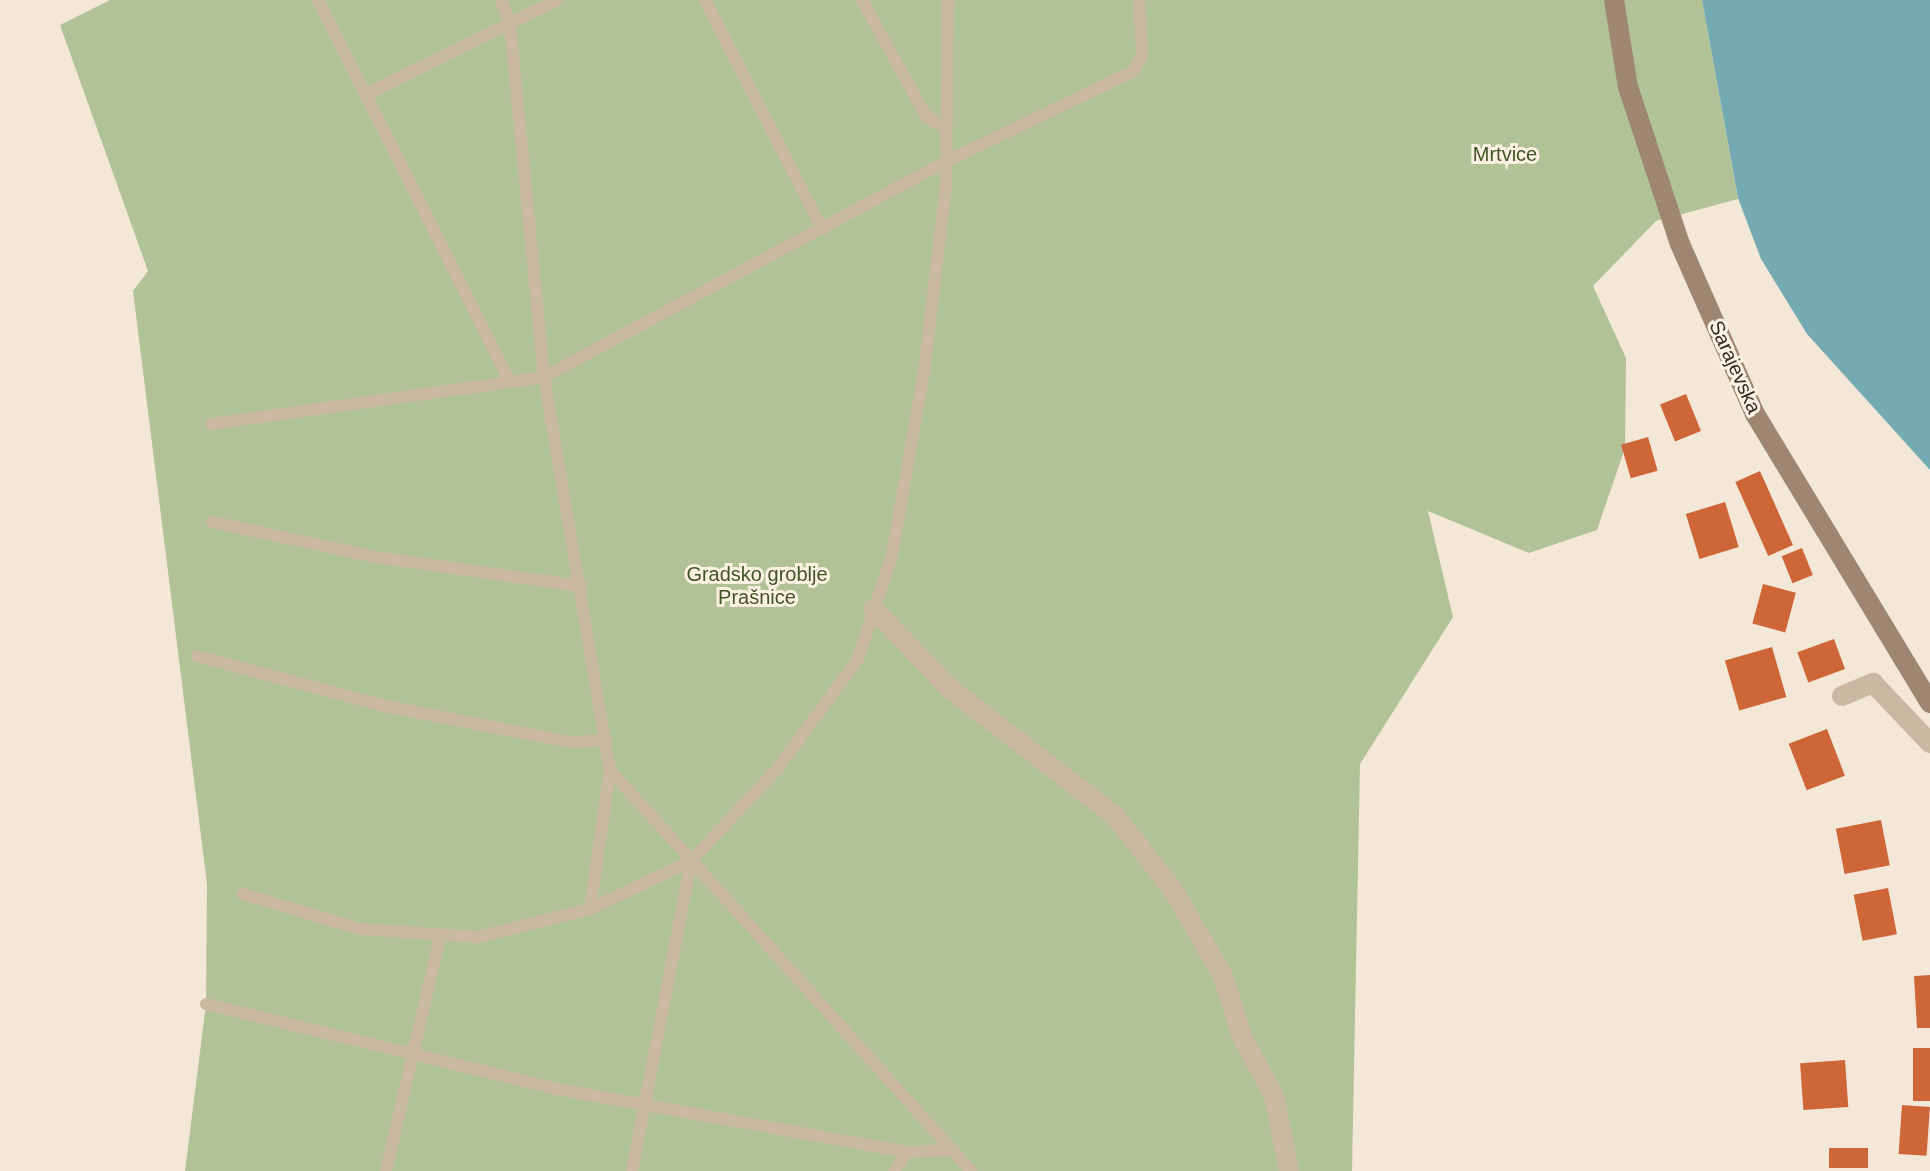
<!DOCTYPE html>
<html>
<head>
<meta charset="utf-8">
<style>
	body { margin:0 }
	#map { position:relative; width:1930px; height:1171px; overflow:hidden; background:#f3e7d7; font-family:Helvetica,sans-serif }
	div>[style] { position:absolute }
	.green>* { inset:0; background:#b1c396 }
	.water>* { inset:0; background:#74abb2 }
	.building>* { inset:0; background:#cf6638; transform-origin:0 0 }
	.lane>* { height:12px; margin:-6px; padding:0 6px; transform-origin:6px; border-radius:6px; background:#cbb8a2 }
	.street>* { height:20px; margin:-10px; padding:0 10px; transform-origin:10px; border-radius:10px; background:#cbb8a2 }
	.secondary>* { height:20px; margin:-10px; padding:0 10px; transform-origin:10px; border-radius:10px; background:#9f8673 }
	span { translate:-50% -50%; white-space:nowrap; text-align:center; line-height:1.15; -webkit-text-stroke:6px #faf1e3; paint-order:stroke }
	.park-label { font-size:20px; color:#425527 }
	.street-label { font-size:20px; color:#352b25 }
</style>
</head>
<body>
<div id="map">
	<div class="green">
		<div style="clip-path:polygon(110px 0,1702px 0,1738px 199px,1656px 221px,1593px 286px,1626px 358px,1625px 448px,1597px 530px,1529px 553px,1428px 511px,1453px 617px,1360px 764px,1352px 1171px,185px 1171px,206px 1004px,207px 884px,133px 291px,148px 271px,60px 25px)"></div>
	</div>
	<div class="water">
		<div style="clip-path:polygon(1702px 0,1930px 0,1930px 470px,1807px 334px,1761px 259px,1738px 198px)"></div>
	</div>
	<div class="building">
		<div style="left:1686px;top:394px;width:40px;height:28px;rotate:68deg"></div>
		<div style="left:1648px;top:437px;width:35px;height:28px;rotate:74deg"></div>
		<div style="left:1760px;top:471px;width:81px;height:27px;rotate:66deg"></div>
		<div style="left:1725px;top:502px;width:47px;height:41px;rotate:73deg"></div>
		<div style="left:1802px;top:548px;width:29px;height:22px;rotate:68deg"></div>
		<div style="left:1763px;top:584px;width:34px;height:41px;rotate:15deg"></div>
		<div style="left:1834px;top:639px;width:32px;height:39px;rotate:70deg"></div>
		<div style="left:1772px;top:647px;width:52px;height:49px;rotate:74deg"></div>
		<div style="left:1827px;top:729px;width:50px;height:41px;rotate:69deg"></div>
		<div style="left:1881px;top:820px;width:46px;height:46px;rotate:79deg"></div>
		<div style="left:1888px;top:888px;width:47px;height:35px;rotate:79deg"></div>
		<div style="clip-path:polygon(1930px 975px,1930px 1028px,1917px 1028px,1914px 976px)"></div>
		<div style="left:1913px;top:1048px;width:17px;height:53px"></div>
		<div style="left:1845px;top:1060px;width:47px;height:45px;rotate:86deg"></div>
		<div style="left:1902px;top:1105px;width:28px;height:49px;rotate:4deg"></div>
		<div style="left:1868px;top:1148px;width:20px;height:39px;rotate:90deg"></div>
	</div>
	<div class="lane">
		<div style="left:318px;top:0;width:427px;rotate:63.3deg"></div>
		<div style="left:501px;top:0;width:26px;rotate:69deg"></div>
		<div style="left:510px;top:24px;width:355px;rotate:84.5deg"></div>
		<div style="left:544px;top:377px;width:399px;rotate:80.5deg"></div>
		<div style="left:610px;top:770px;width:540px;rotate:48deg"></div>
		<div style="left:705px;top:0;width:257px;rotate:62.9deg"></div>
		<div style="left:862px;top:0;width:132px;rotate:61.1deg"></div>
		<div style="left:926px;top:116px;width:23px;rotate:34deg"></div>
		<div style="left:369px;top:93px;width:210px;rotate:-26.3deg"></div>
		<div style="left:211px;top:424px;width:336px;rotate:-8deg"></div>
		<div style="left:544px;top:377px;width:455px;rotate:-28.2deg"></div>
		<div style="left:945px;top:162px;width:210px;rotate:-25.7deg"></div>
		<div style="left:1134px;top:71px;width:18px;rotate:-63deg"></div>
		<div style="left:1142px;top:55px;width:55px;rotate:-93.1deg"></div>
		<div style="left:212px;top:522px;width:167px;rotate:12.1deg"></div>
		<div style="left:375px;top:557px;width:208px;rotate:8deg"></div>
		<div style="left:197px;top:656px;width:195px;rotate:14.9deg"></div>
		<div style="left:385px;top:706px;width:189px;rotate:11deg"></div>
		<div style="left:571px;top:742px;width:35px;rotate:-3deg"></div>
		<div style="left:243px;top:894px;width:122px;rotate:16.7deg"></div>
		<div style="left:360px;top:929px;width:118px;rotate:3.9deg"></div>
		<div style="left:478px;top:937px;width:115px;rotate:-14deg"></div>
		<div style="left:590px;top:909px;width:112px;rotate:-25.4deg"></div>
		<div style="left:691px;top:861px;width:126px;rotate:-46.9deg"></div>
		<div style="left:777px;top:769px;width:137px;rotate:-53.6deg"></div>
		<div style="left:858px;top:659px;width:109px;rotate:-71.9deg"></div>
		<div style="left:892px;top:555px;width:186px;rotate:-80.1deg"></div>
		<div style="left:924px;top:372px;width:187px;rotate:-83.3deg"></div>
		<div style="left:946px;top:186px;width:186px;rotate:-89.4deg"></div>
		<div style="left:590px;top:909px;width:140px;rotate:-81.8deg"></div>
		<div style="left:206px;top:1004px;width:361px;rotate:13.6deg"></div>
		<div style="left:557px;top:1089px;width:355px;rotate:10.2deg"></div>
		<div style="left:906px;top:1152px;width:47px;rotate:-2.4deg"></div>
		<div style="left:386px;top:1171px;width:239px;rotate:-77deg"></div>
		<div style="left:632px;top:1171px;width:316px;rotate:-79.2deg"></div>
		<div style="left:895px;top:1171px;width:22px;rotate:-60deg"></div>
	</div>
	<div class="street">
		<div style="left:874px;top:609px;width:108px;rotate:46.5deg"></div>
		<div style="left:948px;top:687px;width:212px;rotate:37.7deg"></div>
		<div style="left:1116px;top:817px;width:93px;rotate:52deg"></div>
		<div style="left:1173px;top:890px;width:99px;rotate:59.8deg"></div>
		<div style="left:1223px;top:976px;width:64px;rotate:72.7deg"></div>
		<div style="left:1242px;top:1037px;width:67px;rotate:61.5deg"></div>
		<div style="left:1274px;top:1096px;width:76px;rotate:78.7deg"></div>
		<div style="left:1842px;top:696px;width:34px;rotate:-23deg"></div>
		<div style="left:1873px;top:683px;width:83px;rotate:46.5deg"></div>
	</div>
	<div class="secondary">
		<div style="left:1614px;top:0;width:88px;rotate:80.9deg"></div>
		<div style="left:1628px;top:87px;width:165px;rotate:71.7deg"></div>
		<div style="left:1680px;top:244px;width:186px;rotate:66.2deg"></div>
		<div style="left:1755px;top:414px;width:338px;rotate:58.8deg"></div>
	</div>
	<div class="park-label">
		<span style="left:1505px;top:154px">Mrtvice</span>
		<span style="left:757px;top:586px">Gradsko groblje<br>Prašnice</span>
	</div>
	<div class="street-label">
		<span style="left:1735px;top:367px;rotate:66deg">Sarajevska</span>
	</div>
</div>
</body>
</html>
